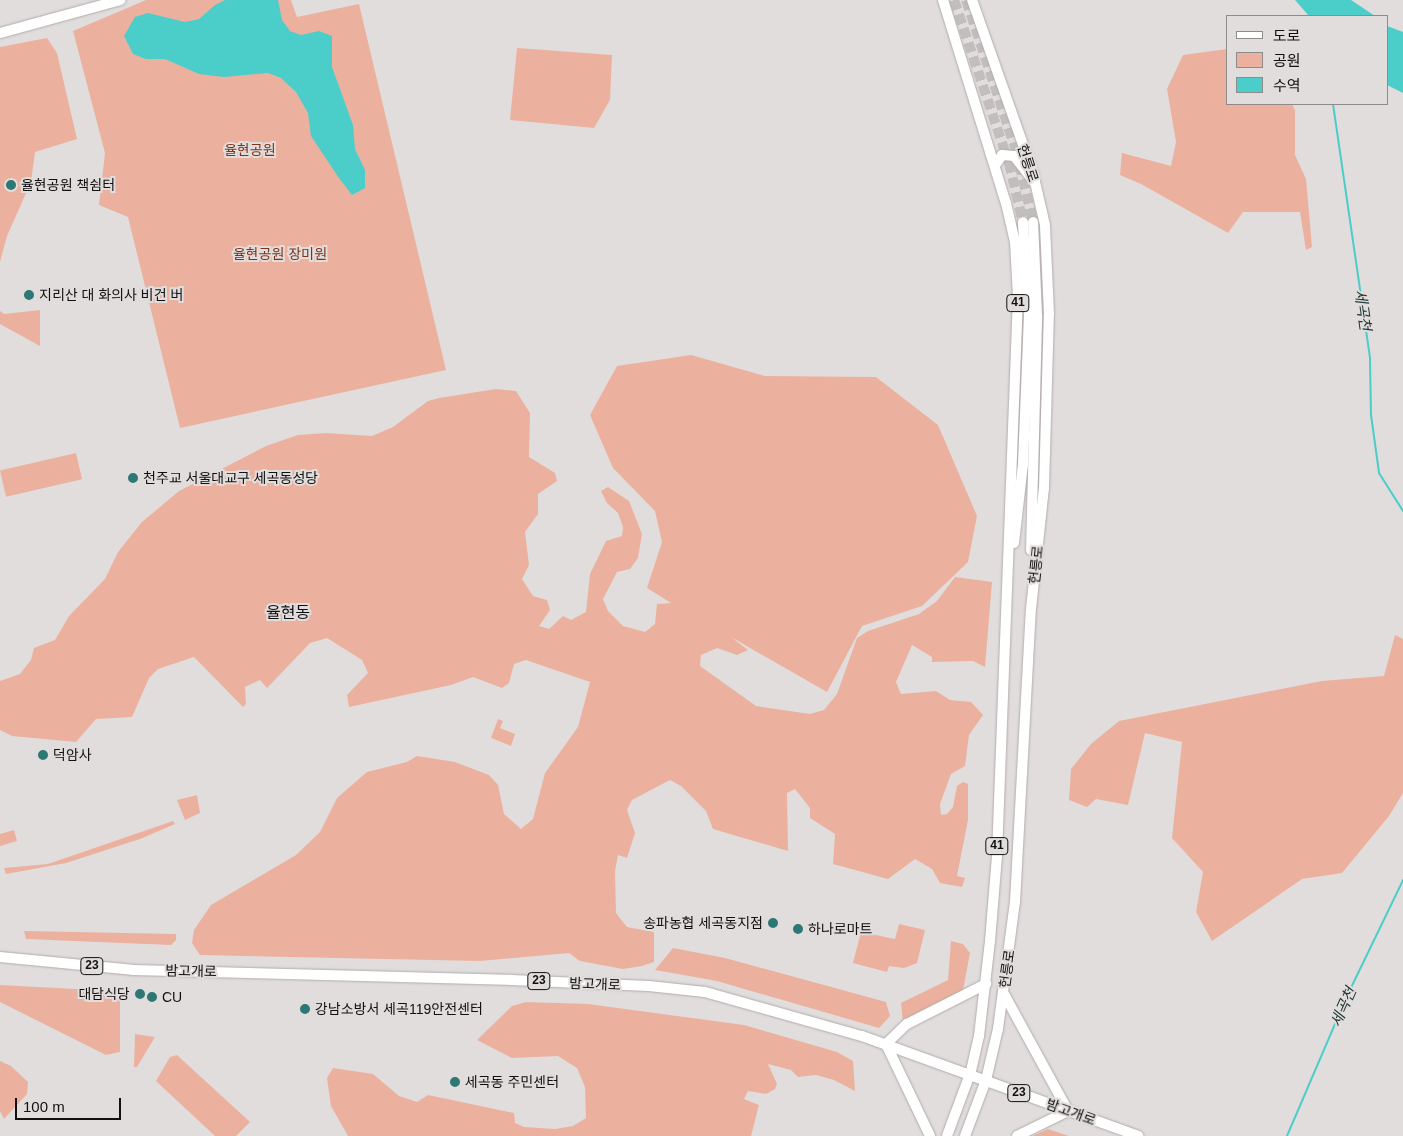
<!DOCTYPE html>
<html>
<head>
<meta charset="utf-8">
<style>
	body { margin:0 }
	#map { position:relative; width:1403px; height:1136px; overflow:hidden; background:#e1dddc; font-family:Arial,"Noto Sans KR",sans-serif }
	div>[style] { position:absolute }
	.green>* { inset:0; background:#ecb19e; transform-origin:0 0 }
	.water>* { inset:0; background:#4bcdc9 }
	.stream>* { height:2px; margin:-1px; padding:0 1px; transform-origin:1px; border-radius:1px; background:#4bcdc9 }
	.major-tunnel>* { height:10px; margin-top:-5px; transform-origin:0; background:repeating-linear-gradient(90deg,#c2bebd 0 10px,transparent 0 15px) }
	.roads { filter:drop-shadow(0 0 1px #b1adac) drop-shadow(0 0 1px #b1adac) }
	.major>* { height:10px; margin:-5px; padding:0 5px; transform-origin:5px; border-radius:5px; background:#fff }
	.dots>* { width:14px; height:14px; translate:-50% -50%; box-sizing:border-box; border:2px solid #e1dddc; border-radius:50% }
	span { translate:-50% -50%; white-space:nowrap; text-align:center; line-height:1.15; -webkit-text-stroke:4px #e1dddc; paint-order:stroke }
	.shield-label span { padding:1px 4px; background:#e1dddc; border:1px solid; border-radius:4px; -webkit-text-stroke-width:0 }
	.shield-label { font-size:12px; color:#11100f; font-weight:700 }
	.park-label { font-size:14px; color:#803318 }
	.street-label { font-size:14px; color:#11100f }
	.poi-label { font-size:14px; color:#11100f }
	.left { translate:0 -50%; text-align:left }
	.right { translate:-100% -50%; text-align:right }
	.water-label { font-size:15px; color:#203736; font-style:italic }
	.quarter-label { font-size:16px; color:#11100f }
	.legend { position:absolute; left:1226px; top:15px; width:162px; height:90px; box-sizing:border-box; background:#e1dddc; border:1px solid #8e8b8a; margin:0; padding:6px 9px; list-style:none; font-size:15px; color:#11100f }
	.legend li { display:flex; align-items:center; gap:10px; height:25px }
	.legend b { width:25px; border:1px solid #8e8b8a }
	.scale { position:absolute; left:15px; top:1098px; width:106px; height:22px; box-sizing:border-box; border:2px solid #11100f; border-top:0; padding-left:6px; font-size:15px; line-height:18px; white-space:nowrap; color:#11100f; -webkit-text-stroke:4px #e1dddc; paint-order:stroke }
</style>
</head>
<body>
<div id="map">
	<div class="green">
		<div style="clip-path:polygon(146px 0,291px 0,297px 17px,359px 4px,446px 370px,180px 428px,128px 217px,99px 205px,105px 153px,73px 31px)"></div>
		<div style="clip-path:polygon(47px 38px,57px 53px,77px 139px,35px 152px,31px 182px,7px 236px,0 262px,0 47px)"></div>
		<div style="clip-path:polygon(517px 48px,612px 55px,610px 100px,594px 128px,510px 120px)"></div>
		<div style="clip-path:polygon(1227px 49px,1227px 104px,1292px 104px,1295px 110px,1295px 155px,1306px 179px,1312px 247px,1306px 250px,1300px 212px,1243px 212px,1228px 233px,1141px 184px,1120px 175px,1122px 153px,1171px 166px,1176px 142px,1167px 89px,1183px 55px)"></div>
		<div style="clip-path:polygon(40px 310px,40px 346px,0 324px,0 311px,4px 314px)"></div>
		<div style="clip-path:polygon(691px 355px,765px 376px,876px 377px,938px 425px,977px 516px,968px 562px,922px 606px,862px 626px,827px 692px,731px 637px,748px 650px,737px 655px,717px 648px,701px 655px,700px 666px,756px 706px,810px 714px,824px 710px,837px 694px,857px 638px,868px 631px,919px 614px,937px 601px,955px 577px,992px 582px,985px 667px,973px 661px,932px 662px,932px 657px,912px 645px,896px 682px,901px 694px,936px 691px,950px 700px,971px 702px,983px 715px,969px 735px,965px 766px,951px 774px,940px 804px,941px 815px,947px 814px,953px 807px,957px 786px,963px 782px,968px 784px,968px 820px,957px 876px,965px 878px,962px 887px,940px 883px,932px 869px,915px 859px,888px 879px,833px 864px,835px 834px,810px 818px,810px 808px,795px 789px,787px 793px,788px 851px,713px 829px,706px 811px,681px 786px,670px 780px,632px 800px,627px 810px,635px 833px,627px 858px,618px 855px,615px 871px,616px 913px,627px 927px,654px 932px,654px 962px,642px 966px,623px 969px,580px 961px,569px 953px,480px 961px,200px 955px,192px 943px,194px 930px,211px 905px,296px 855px,320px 832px,337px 798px,367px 772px,407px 762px,417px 756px,455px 762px,489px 775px,498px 785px,504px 814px,521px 829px,533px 819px,545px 773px,578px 727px,590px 682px,526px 660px,514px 664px,509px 683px,502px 688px,473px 677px,451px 685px,349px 707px,347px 695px,368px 673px,362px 660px,327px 638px,310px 643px,267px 688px,260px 680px,245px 687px,246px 704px,243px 707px,194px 657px,158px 669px,149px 678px,132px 717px,96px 719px,76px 742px,12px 736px,0 730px,0 681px,20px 674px,31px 660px,34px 648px,55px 640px,69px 616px,105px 579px,118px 552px,142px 522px,179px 491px,266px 446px,298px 435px,326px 433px,372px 436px,393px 427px,428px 401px,439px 398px,496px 389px,516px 391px,530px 413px,529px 457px,555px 473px,557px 481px,538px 494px,538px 514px,525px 532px,529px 565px,522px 579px,533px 596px,547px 600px,550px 610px,539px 626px,549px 629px,563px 616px,571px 620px,586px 612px,590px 574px,606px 541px,622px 536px,623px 527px,618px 513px,607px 503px,601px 491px,608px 487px,629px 501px,642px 534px,638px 558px,630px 569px,617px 572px,603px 599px,608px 611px,623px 626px,645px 632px,655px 624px,657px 604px,671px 603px,647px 588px,662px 542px,655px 511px,613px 468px,590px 415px,617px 366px)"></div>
		<div style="left:76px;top:453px;width:27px;height:78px;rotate:77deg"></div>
		<div style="clip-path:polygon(1395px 635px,1403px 639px,1403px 793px,1389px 816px,1342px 873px,1302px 879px,1212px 941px,1196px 912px,1203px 872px,1172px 838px,1182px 742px,1145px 733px,1128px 805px,1096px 799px,1087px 807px,1069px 800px,1071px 769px,1091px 744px,1119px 721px,1322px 681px,1384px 676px)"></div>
		<div style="clip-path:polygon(498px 719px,503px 721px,500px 728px,515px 734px,511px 746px,491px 738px)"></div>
		<div style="clip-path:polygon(197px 795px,200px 813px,185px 820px,177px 800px)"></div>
		<div style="clip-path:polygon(173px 821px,175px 824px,140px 839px,66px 863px,6px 874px,4px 868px,48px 864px)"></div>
		<div style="clip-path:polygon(14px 830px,17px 841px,0 846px,0 834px)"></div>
		<div style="clip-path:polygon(899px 924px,925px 930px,917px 963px,904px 968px,889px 966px,887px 972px,853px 963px,861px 932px,895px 939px)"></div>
		<div style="clip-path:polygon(24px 931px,176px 934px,176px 940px,171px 945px,26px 939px)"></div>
		<div style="clip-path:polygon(951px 941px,963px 944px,970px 953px,963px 990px,903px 1023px,901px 1003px,948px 980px)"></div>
		<div style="clip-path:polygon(673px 948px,725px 958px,886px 1002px,890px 1016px,879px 1028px,717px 981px,655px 970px)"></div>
		<div style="clip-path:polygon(0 985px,114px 991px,120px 997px,120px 1052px,106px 1055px,0 1002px)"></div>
		<div style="clip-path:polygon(526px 1002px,588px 1004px,744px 1025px,837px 1052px,853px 1061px,855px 1091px,834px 1080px,816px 1075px,798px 1077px,791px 1070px,768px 1064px,777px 1084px,775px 1089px,766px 1094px,748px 1091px,744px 1099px,759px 1105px,751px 1136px,348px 1136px,331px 1106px,327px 1078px,333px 1068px,373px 1074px,399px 1096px,417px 1102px,428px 1095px,514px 1113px,515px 1123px,524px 1127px,555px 1129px,573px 1126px,586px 1118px,585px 1087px,577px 1068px,558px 1056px,512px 1058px,477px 1040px,512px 1006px)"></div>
		<div style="clip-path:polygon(135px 1034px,155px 1037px,137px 1067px,134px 1067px)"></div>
		<div style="clip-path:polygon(177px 1055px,250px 1122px,236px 1136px,215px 1136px,156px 1081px,170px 1057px)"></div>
		<div style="clip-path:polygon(0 1061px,11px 1066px,28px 1082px,27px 1094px,4px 1119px,0 1111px)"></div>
		<div style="clip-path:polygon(1048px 1129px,1069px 1136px,1033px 1136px)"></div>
	</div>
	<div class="water">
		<div style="clip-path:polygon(225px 0,278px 0,282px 20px,290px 31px,301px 35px,319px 31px,332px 36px,332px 67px,353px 125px,355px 149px,365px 170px,365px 188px,352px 195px,339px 178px,311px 136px,308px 113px,296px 92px,281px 78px,268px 73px,224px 77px,199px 74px,165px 59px,146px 59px,133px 54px,124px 36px,135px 17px,148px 13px,185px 22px,199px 19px,215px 5px)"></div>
		<div style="clip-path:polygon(1295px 0,1351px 0,1375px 16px,1309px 16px)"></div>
		<div style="clip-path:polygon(1387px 26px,1403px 32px,1403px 93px,1387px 85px)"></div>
	</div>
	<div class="stream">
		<div style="left:1333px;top:104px;width:258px;rotate:81.7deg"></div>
		<div style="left:1370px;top:359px;width:56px;rotate:89deg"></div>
		<div style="left:1371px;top:415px;width:59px;rotate:82.1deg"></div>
		<div style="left:1379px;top:473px;width:45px;rotate:57.7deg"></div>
		<div style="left:1287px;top:1136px;width:152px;rotate:-66.8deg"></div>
		<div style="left:1347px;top:996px;width:129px;rotate:-64.2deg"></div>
	</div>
	<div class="major-tunnel">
		<div style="left:954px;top:0;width:172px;rotate:71.4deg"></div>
		<div style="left:1009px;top:163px;width:61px;rotate:76.7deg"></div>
		<div style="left:966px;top:0;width:158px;rotate:71.6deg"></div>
		<div style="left:1016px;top:150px;width:74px;rotate:76.7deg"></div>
	</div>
	<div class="roads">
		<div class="major">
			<div style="left:943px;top:0;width:213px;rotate:72.8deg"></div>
			<div style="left:1006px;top:203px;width:39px;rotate:77deg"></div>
			<div style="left:1015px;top:241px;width:55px;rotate:86.9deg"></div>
			<div style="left:1018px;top:296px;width:560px;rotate:92.15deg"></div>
			<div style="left:997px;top:856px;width:85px;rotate:94.7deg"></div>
			<div style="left:990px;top:941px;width:96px;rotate:96.6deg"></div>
			<div style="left:979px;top:1036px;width:39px;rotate:103deg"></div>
			<div style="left:970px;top:1074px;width:66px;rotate:110.4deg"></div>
			<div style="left:0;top:33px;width:125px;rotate:-15.3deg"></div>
			<div style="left:996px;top:164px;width:11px;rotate:-56deg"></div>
			<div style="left:1002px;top:155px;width:12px;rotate:5deg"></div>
			<div style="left:1014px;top:156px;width:34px;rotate:52deg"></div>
			<div style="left:1014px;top:543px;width:80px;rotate:-83.5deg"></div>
			<div style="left:1023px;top:464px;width:148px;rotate:-87.7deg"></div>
			<div style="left:1029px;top:316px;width:94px;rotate:-93.7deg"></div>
			<div style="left:1031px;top:550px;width:234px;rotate:-88.5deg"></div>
			<div style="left:1037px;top:316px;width:94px;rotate:-92.4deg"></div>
			<div style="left:0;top:957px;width:135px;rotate:5.5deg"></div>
			<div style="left:134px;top:970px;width:377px;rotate:1.5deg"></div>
			<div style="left:511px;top:980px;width:138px;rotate:2.5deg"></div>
			<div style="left:649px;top:986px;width:56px;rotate:6.1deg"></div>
			<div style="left:705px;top:992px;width:163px;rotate:15.7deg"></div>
			<div style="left:862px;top:1036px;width:294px;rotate:19.9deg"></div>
			<div style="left:1004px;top:994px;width:133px;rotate:61.3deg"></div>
			<div style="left:886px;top:1044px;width:29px;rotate:-44deg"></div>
			<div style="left:907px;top:1024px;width:89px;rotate:-26.9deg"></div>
			<div style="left:886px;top:1044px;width:102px;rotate:64.4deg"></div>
			<div style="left:965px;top:1136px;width:60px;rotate:-69.4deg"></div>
			<div style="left:986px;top:1080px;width:52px;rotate:-76.8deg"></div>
			<div style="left:998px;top:1029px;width:128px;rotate:-82.4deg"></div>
			<div style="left:1015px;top:902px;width:293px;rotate:-86.9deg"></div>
			<div style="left:1031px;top:609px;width:122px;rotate:-83.9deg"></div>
			<div style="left:1044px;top:488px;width:174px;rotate:-88.4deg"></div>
			<div style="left:1049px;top:314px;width:89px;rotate:-92.6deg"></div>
			<div style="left:1045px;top:225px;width:53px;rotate:-103deg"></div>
			<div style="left:1033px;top:173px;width:183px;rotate:-109.4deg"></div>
			<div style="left:1017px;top:1136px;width:57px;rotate:-26.1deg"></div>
		</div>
	</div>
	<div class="dots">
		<div style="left:11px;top:185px;background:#2e7775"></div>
		<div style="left:29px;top:295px;background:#2e7775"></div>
		<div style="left:133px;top:478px;background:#2e7775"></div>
		<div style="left:43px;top:755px;background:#2e7775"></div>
		<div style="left:773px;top:923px;background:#2e7775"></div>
		<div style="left:798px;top:929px;background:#2e7775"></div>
		<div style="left:140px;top:994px;background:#2e7775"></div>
		<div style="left:152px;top:997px;background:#2e7775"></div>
		<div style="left:305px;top:1009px;background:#2e7775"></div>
		<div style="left:455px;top:1082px;background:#2e7775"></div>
	</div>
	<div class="shield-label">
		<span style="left:1018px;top:303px">41</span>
		<span style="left:997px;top:846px">41</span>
		<span style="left:92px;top:966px">23</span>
		<span style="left:539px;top:981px">23</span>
		<span style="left:1019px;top:1093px">23</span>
	</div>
	<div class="park-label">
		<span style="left:250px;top:150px">율현공원</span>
		<span style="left:280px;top:254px">율현공원 장미원</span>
	</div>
	<div class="street-label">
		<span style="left:1028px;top:163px;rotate:72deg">헌릉로</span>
		<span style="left:1036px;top:565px;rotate:-84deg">헌릉로</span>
		<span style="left:1007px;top:969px;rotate:-82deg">헌릉로</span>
		<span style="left:191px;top:971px;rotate:1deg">밤고개로</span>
		<span style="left:595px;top:984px;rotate:2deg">밤고개로</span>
		<span style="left:1071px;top:1112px;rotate:20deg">밤고개로</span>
	</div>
	<div class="poi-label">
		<span class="left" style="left:21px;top:185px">율현공원 책쉼터</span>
		<span class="left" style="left:39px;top:295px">지리산 대 화의사 비건 버</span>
		<span class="left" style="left:143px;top:478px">천주교 서울대교구 세곡동성당</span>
		<span class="left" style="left:53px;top:755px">덕암사</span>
		<span class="right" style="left:763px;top:923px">송파농협 세곡동지점</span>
		<span class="left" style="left:808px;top:929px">하나로마트</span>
		<span class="right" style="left:130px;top:994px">대담식당</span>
		<span class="left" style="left:162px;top:997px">CU</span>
		<span class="left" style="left:315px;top:1009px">강남소방서 세곡119안전센터</span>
		<span class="left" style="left:465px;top:1082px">세곡동 주민센터</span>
	</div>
	<div class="water-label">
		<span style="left:1363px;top:310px;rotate:82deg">세곡천</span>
		<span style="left:1343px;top:1007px;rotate:-66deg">세곡천</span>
	</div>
	<div class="quarter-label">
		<span style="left:288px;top:613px">율현동</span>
	</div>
	<ul class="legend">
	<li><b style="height:6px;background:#fff"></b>도로</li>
	<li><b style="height:14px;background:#ecb19e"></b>공원</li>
	<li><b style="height:14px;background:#4bcdc9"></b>수역</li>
	</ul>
	<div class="scale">100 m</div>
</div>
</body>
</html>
